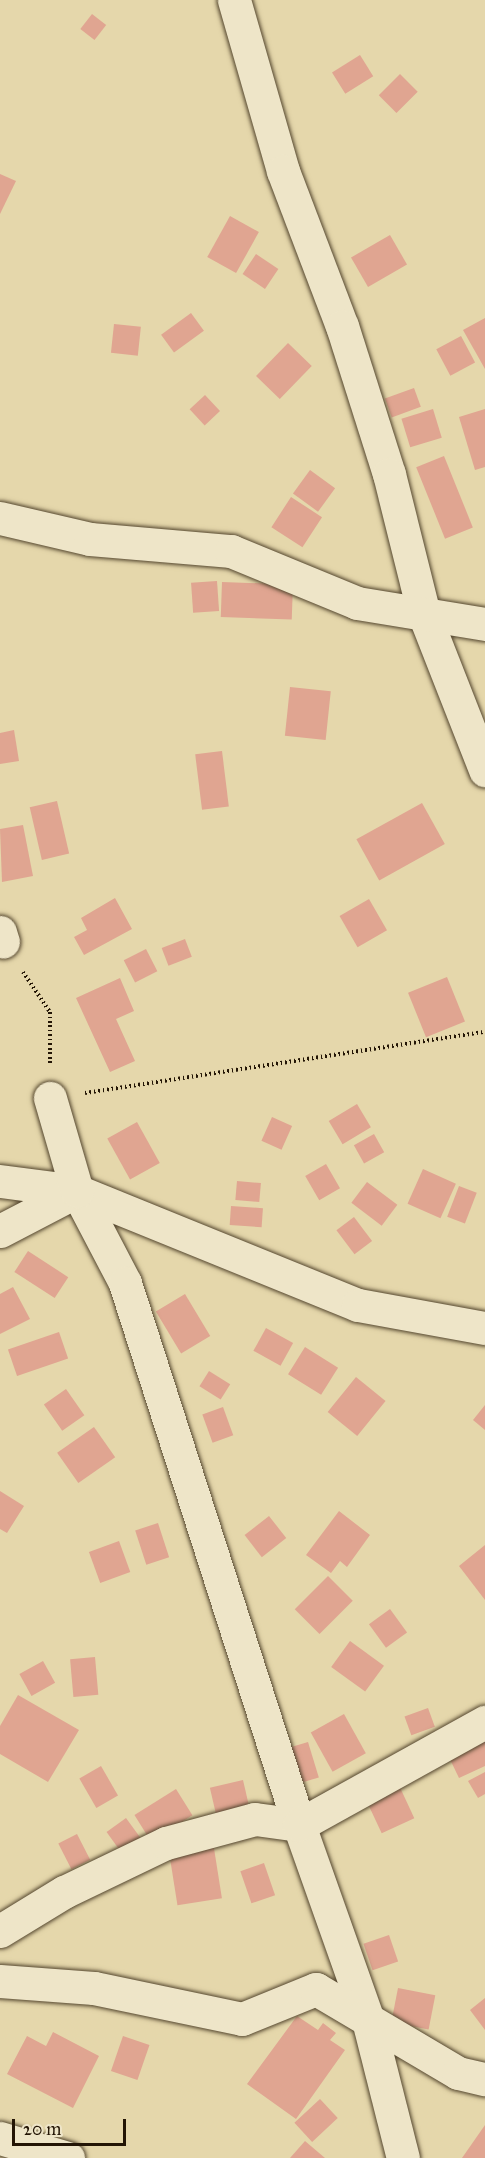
<!DOCTYPE html>
<html>
<head>
<meta charset="utf-8">
<style>
	body { margin:0 }
	#map { position:relative; width:485px; height:2158px; overflow:hidden; background:#e5d7ab; font-family:"IM FELL Great Primer",serif }
	div>[style] { position:absolute }
	.building>* { inset:0; background:#e0a591; transform-origin:0 0 }
	.path>* { height:4px; margin-top:-2px; transform-origin:0; background:repeating-linear-gradient(90deg,#231505 0 1.5px,transparent 0 4.5px) }
	.roads { filter:drop-shadow(0 0 2px #54462e) drop-shadow(0 0 2px #54462e) }
	.street>* { height:33px; margin:-16.5px; padding:0 16.5px; transform-origin:16.5px; border-radius:16.5px; background:#eee5c8 }
	span { translate:-50% -50%; white-space:nowrap; text-align:center; line-height:1.15; -webkit-text-stroke:4.5px #eee5c8; paint-order:stroke }
	.scale { position:absolute; left:12px; top:2119px; width:114px; height:27px; box-sizing:border-box; border:3px solid #231505; border-top:0; padding-left:8px; font-size:18px; line-height:21px; white-space:nowrap; color:#231505; -webkit-text-stroke:4px #eee5c8; paint-order:stroke }
</style>
</head>
<body>
<div id="map">
	<div class="building">
		<div style="left:92px;top:14px;width:18px;height:19px;rotate:38deg"></div>
		<div style="left:360px;top:55px;width:25px;height:33px;rotate:58deg"></div>
		<div style="left:400px;top:74px;width:25px;height:30px;rotate:45deg"></div>
		<div style="clip-path:polygon(0 174px,16px 181px,0 214px)"></div>
		<div style="left:230px;top:216px;width:33px;height:47px;rotate:29deg"></div>
		<div style="left:390px;top:235px;width:34px;height:45px;rotate:60deg"></div>
		<div style="left:256px;top:254px;width:27px;height:24px;rotate:34deg"></div>
		<div style="left:191px;top:313px;width:22px;height:37px;rotate:54deg"></div>
		<div style="clip-path:polygon(485px 318px,485px 369px,463px 330px)"></div>
		<div style="left:114px;top:324px;width:27px;height:29px;rotate:6deg"></div>
		<div style="left:461px;top:336px;width:30px;height:28px;rotate:62deg"></div>
		<div style="left:288px;top:343px;width:33px;height:46px;rotate:44deg"></div>
		<div style="left:414px;top:388px;width:20px;height:31px;rotate:70deg"></div>
		<div style="left:205px;top:395px;width:22px;height:21px;rotate:47deg"></div>
		<div style="left:433px;top:409px;width:30px;height:33px;rotate:73deg"></div>
		<div style="clip-path:polygon(485px 409px,485px 467px,475px 470px,459px 417px)"></div>
		<div style="left:444px;top:456px;width:77px;height:30px;rotate:68deg"></div>
		<div style="left:310px;top:470px;width:31px;height:29px;rotate:36deg"></div>
		<div style="left:291px;top:497px;width:37px;height:36px;rotate:33deg"></div>
		<div style="left:217px;top:581px;width:30px;height:26px;rotate:86deg"></div>
		<div style="left:222px;top:582px;width:71px;height:35px;rotate:2deg"></div>
		<div style="left:290px;top:687px;width:41px;height:49px;rotate:6deg"></div>
		<div style="clip-path:polygon(14px 730px,19px 761px,0 764px,0 733px)"></div>
		<div style="left:222px;top:751px;width:56px;height:27px;rotate:83deg"></div>
		<div style="left:57px;top:801px;width:54px;height:28px;rotate:77deg"></div>
		<div style="left:422px;top:803px;width:47px;height:75px;rotate:61deg"></div>
		<div style="clip-path:polygon(23px 825px,33px 876px,2px 882px,0 829px)"></div>
		<div style="clip-path:polygon(115px 898px,132px 929px,84px 955px,74px 937px,87px 930px,81px 918px)"></div>
		<div style="left:369px;top:899px;width:36px;height:34px;rotate:60deg"></div>
		<div style="left:185px;top:939px;width:19px;height:25px;rotate:69deg"></div>
		<div style="left:146px;top:949px;width:25px;height:25px;rotate:63deg"></div>
		<div style="left:447px;top:977px;width:48px;height:42px;rotate:68deg"></div>
		<div style="clip-path:polygon(120px 978px,134px 1011px,116px 1019px,135px 1061px,110px 1072px,76px 998px)"></div>
		<div style="left:357px;top:1104px;width:27px;height:33px;rotate:59deg"></div>
		<div style="left:272px;top:1117px;width:22px;height:26px;rotate:24deg"></div>
		<div style="left:137px;top:1122px;width:47px;height:34px;rotate:61deg"></div>
		<div style="left:374px;top:1134px;width:21px;height:23px;rotate:61deg"></div>
		<div style="left:326px;top:1164px;width:28px;height:24px;rotate:60deg"></div>
		<div style="left:423px;top:1169px;width:36px;height:38px;rotate:24deg"></div>
		<div style="left:237px;top:1181px;width:24px;height:19px;rotate:5deg"></div>
		<div style="left:367px;top:1182px;width:38px;height:26px;rotate:37deg"></div>
		<div style="left:459px;top:1186px;width:19px;height:33px;rotate:21deg"></div>
		<div style="left:231px;top:1206px;width:32px;height:19px;rotate:4deg"></div>
		<div style="left:354px;top:1217px;width:30px;height:22px;rotate:53deg"></div>
		<div style="left:28px;top:1251px;width:48px;height:25px;rotate:33deg"></div>
		<div style="clip-path:polygon(13px 1287px,30px 1319px,0 1334px,0 1294px)"></div>
		<div style="left:185px;top:1294px;width:49px;height:34px;rotate:59deg"></div>
		<div style="left:266px;top:1328px;width:31px;height:26px;rotate:29deg"></div>
		<div style="left:59px;top:1332px;width:28px;height:54px;rotate:71deg"></div>
		<div style="left:305px;top:1347px;width:39px;height:32px;rotate:32deg"></div>
		<div style="left:209px;top:1371px;width:25px;height:18px;rotate:32deg"></div>
		<div style="left:356px;top:1377px;width:38px;height:45px;rotate:39deg"></div>
		<div style="left:66px;top:1389px;width:32px;height:27px;rotate:55deg"></div>
		<div style="clip-path:polygon(485px 1405px,485px 1430px,473px 1420px)"></div>
		<div style="left:223px;top:1407px;width:30px;height:22px;rotate:70deg"></div>
		<div style="left:94px;top:1427px;width:37px;height:45px;rotate:55deg"></div>
		<div style="clip-path:polygon(0 1491px,24px 1506px,7px 1533px,0 1529px)"></div>
		<div style="clip-path:polygon(339px 1511px,370px 1535px,347px 1567px,340px 1561px,331px 1573px,306px 1555px)"></div>
		<div style="left:269px;top:1516px;width:28px;height:31px;rotate:52deg"></div>
		<div style="left:158px;top:1523px;width:36px;height:24px;rotate:72deg"></div>
		<div style="left:119px;top:1541px;width:33px;height:32px;rotate:70deg"></div>
		<div style="clip-path:polygon(485px 1545px,485px 1600px,459px 1566px)"></div>
		<div style="left:328px;top:1576px;width:35px;height:47px;rotate:45deg"></div>
		<div style="left:390px;top:1609px;width:29px;height:26px;rotate:54deg"></div>
		<div style="left:350px;top:1641px;width:42px;height:32px;rotate:36deg"></div>
		<div style="left:95px;top:1657px;width:38px;height:25px;rotate:85deg"></div>
		<div style="left:43px;top:1661px;width:25px;height:27px;rotate:61deg"></div>
		<div style="clip-path:polygon(18px 1695px,79px 1730px,48px 1782px,0 1754px,0 1726px)"></div>
		<div style="left:428px;top:1708px;width:20px;height:25px;rotate:70deg"></div>
		<div style="left:344px;top:1714px;width:45px;height:38px;rotate:61deg"></div>
		<div style="clip-path:polygon(485px 1734px,485px 1766px,459px 1778px,446px 1751px)"></div>
		<div style="left:308px;top:1742px;width:37px;height:20px;rotate:73deg"></div>
		<div style="left:101px;top:1766px;width:34px;height:25px;rotate:60deg"></div>
		<div style="clip-path:polygon(485px 1772px,485px 1794px,478px 1798px,468px 1781px)"></div>
		<div style="left:243px;top:1780px;width:31px;height:34px;rotate:77deg"></div>
		<div style="left:397px;top:1781px;width:41px;height:36px;rotate:65deg"></div>
		<div style="left:176px;top:1789px;width:31px;height:49px;rotate:58deg"></div>
		<div style="left:126px;top:1818px;width:26px;height:24px;rotate:54deg"></div>
		<div style="left:77px;top:1834px;width:29px;height:21px;rotate:63deg"></div>
		<div style="left:213px;top:1842px;width:57px;height:45px;rotate:81deg"></div>
		<div style="left:264px;top:1863px;width:34px;height:25px;rotate:71deg"></div>
		<div style="left:389px;top:1935px;width:28px;height:27px;rotate:71deg"></div>
		<div style="left:398px;top:1988px;width:38px;height:35px;rotate:11deg"></div>
		<div style="clip-path:polygon(485px 1998px,485px 2030px,470px 2010px)"></div>
		<div style="clip-path:polygon(297px 2016px,318px 2030px,323px 2023px,336px 2033px,330px 2040px,345px 2050px,296px 2119px,247px 2084px)"></div>
		<div style="clip-path:polygon(53px 2032px,99px 2056px,73px 2108px,7px 2074px,27px 2036px,46px 2046px)"></div>
		<div style="left:123px;top:2036px;width:28px;height:37px;rotate:19deg"></div>
		<div style="left:320px;top:2099px;width:26px;height:35px;rotate:47deg"></div>
		<div style="clip-path:polygon(485px 2125px,485px 2158px,462px 2158px)"></div>
		<div style="clip-path:polygon(305px 2141px,325px 2158px,290px 2158px)"></div>
	</div>
	<div class="path">
		<div style="left:23px;top:972px;width:48px;rotate:56deg"></div>
		<div style="left:50px;top:1012px;width:52px;rotate:90deg"></div>
		<div style="left:85px;top:1093px;width:405px;rotate:-8.7deg"></div>
	</div>
	<div class="roads">
		<div class="street">
			<div style="left:234px;top:0;width:178px;rotate:74deg"></div>
			<div style="left:283px;top:171px;width:166px;rotate:69.2deg"></div>
			<div style="left:342px;top:326px;width:155px;rotate:72.4deg"></div>
			<div style="left:389px;top:474px;width:144px;rotate:76deg"></div>
			<div style="left:424px;top:614px;width:168px;rotate:68.6deg"></div>
			<div style="left:0;top:518px;width:92px;rotate:13.1deg"></div>
			<div style="left:90px;top:539px;width:142px;rotate:4.9deg"></div>
			<div style="left:231px;top:551px;width:136px;rotate:22.4deg"></div>
			<div style="left:357px;top:603px;width:130px;rotate:9.3deg"></div>
			<div style="left:0;top:932px;width:10px;rotate:73deg"></div>
			<div style="left:0;top:1181px;width:78px;rotate:7.4deg"></div>
			<div style="left:77px;top:1191px;width:303px;rotate:22.1deg"></div>
			<div style="left:358px;top:1305px;width:129px;rotate:10.3deg"></div>
			<div style="left:77px;top:1191px;width:104px;rotate:62.4deg"></div>
			<div style="left:125px;top:1283px;width:569px;rotate:72.2deg"></div>
			<div style="left:299px;top:1825px;width:207px;rotate:70.5deg"></div>
			<div style="left:368px;top:2020px;width:142px;rotate:75.8deg"></div>
			<div style="left:0;top:1231px;width:87px;rotate:-27.5deg"></div>
			<div style="left:77px;top:1191px;width:97px;rotate:-106.2deg"></div>
			<div style="left:0;top:1931px;width:75px;rotate:-31.4deg"></div>
			<div style="left:64px;top:1892px;width:113px;rotate:-25.7deg"></div>
			<div style="left:166px;top:1843px;width:92px;rotate:-15.1deg"></div>
			<div style="left:255px;top:1819px;width:44px;rotate:7.8deg"></div>
			<div style="left:299px;top:1825px;width:213px;rotate:-29deg"></div>
			<div style="left:0;top:1981px;width:94px;rotate:4.3deg"></div>
			<div style="left:94px;top:1988px;width:151px;rotate:11.8deg"></div>
			<div style="left:242px;top:2019px;width:80px;rotate:-22.1deg"></div>
			<div style="left:316px;top:1989px;width:165px;rotate:30.6deg"></div>
			<div style="left:458px;top:2073px;width:28px;rotate:13deg"></div>
			<div style="left:0;top:2138px;width:71px;rotate:16.4deg"></div>
		</div>
	</div>
	<div class="scale">20 m</div>
</div>
</body>
</html>
